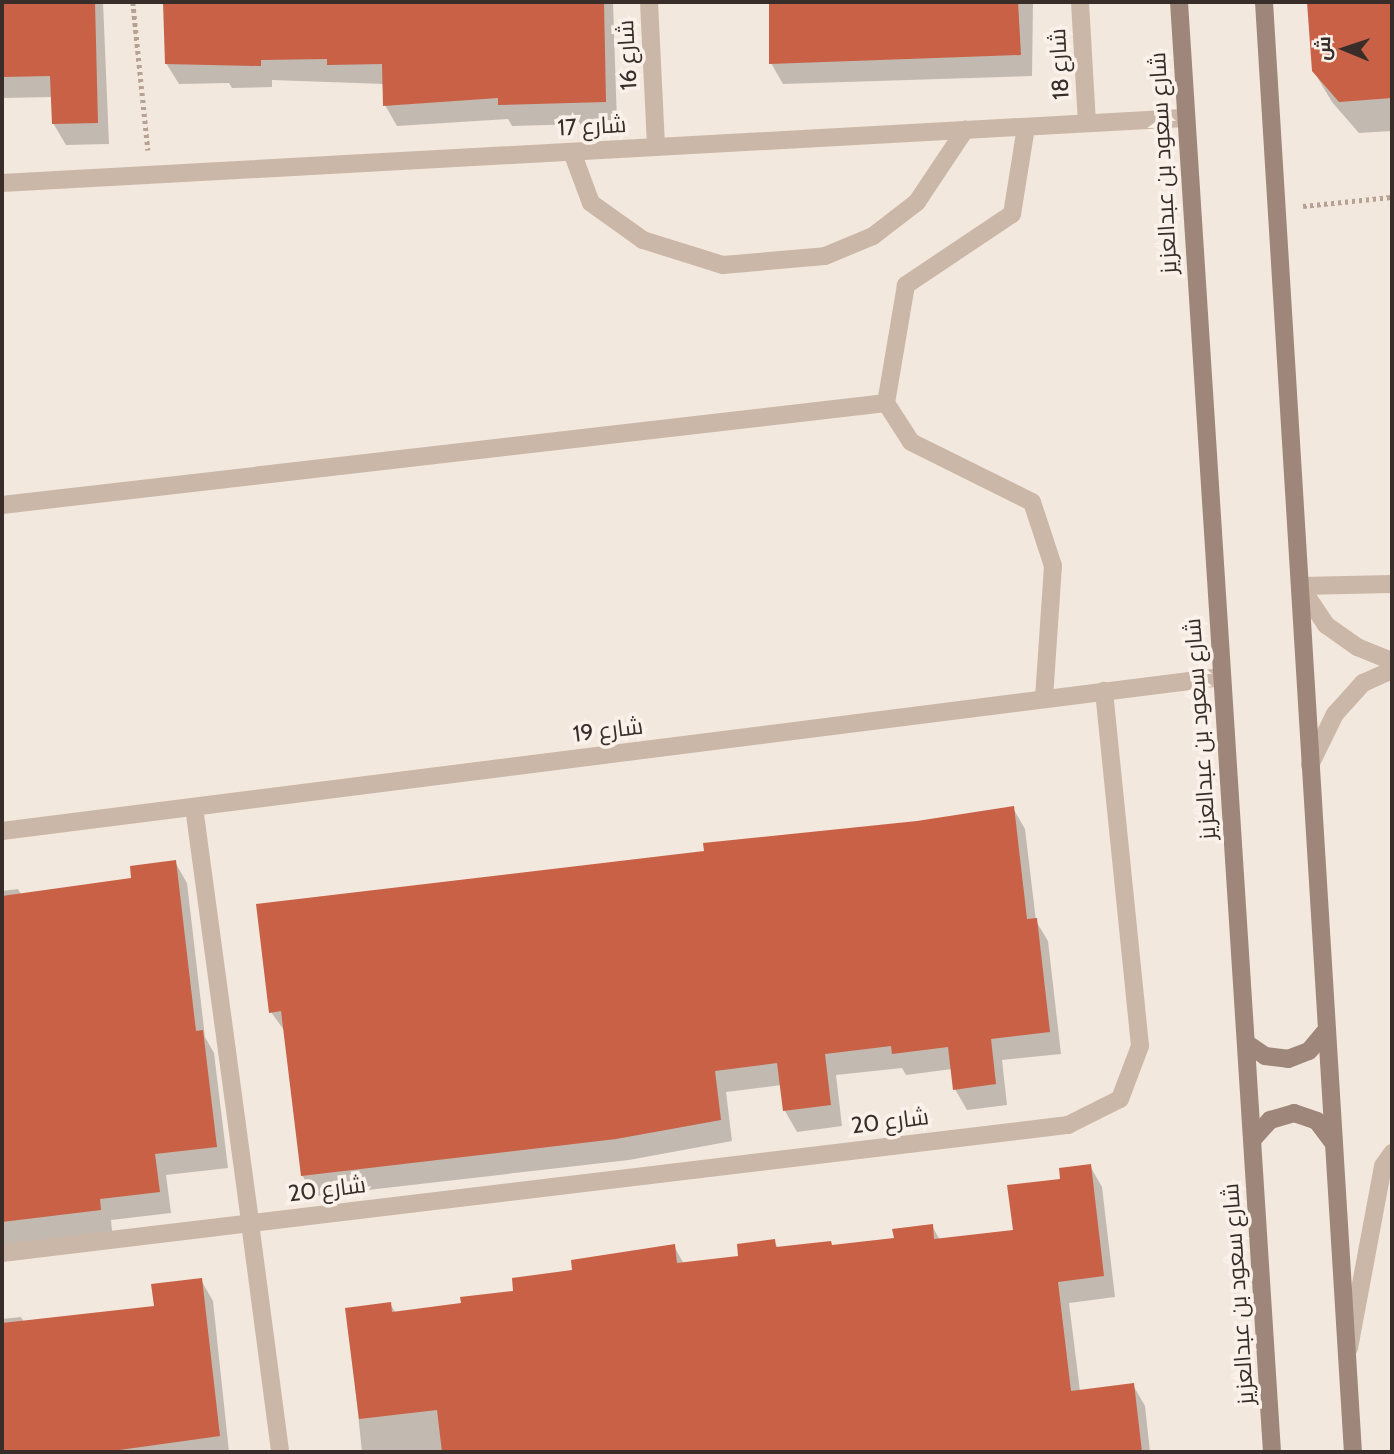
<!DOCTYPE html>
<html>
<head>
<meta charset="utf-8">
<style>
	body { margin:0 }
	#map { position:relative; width:1394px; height:1454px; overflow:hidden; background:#f3e8dd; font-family:Cabin,Cairo,sans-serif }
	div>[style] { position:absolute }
	.shadow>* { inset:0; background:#0003 }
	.building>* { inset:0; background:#c86146 }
	.path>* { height:4.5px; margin-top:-2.25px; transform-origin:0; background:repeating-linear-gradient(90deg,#b7a193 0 3.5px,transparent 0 7px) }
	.service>* { height:18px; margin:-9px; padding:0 9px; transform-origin:9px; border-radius:9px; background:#cbb7a8 }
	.minor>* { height:18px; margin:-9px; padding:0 9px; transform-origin:9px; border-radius:9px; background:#cbb7a8 }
	.secondary>* { height:18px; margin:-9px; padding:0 9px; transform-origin:9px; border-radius:9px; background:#9f867a }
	span { translate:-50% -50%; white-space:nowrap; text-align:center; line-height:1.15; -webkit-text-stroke:7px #faf2ea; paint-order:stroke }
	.street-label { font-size:23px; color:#382d29 }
	.frame { position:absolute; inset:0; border:4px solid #382d29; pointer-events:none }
	.north { position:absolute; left:1310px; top:14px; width:70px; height:70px; -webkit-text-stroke:5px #faf2ea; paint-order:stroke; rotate:272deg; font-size:19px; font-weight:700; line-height:28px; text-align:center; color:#382d29 }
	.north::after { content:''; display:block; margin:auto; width:24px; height:32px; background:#382d29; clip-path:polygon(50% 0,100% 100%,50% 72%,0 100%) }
</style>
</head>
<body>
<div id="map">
	<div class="shadow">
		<div style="clip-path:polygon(2px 2px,103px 2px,109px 144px,66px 145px,53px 123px,53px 97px,2px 98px)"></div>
		<div style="clip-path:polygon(164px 2px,613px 2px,617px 123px,512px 126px,508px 119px,397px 126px,385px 105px,384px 84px,272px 80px,272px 87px,232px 88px,229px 83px,179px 84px,166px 63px)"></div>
		<div style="clip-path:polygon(770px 2px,1033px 2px,1032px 76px,783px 84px,771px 63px)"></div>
		<div style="clip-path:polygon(1309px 2px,1392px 2px,1392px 131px,1359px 133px,1332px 102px,1313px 70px)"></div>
		<div style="clip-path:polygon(1013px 808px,1025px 829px,1036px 921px,1048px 941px,1061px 1054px,1002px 1060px,1007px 1105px,967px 1110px,955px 1089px,952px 1069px,906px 1075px,902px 1068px,836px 1075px,842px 1126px,797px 1132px,785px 1111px,782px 1085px,726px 1092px,732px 1141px,629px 1160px,315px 1196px,302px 1175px,286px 1033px,271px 1012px,706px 852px)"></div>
		<div style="clip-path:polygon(175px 862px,187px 883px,205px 1037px,214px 1053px,228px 1168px,166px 1175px,171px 1213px,111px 1220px,112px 1231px,2px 1246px,2px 891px,18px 889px,22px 896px,133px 879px)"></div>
		<div style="clip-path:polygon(1090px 1166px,1102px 1187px,1115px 1297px,1069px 1303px,1080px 1391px,1133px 1385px,1145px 1406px,1150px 1452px,362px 1452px,347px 1309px,390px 1304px,396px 1313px,463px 1305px,674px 1246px,684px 1264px,740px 1257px,774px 1241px,778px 1248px,833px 1247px,895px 1240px,932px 1226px,940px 1240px,1015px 1231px,1062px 1180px)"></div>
		<div style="clip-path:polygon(201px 1280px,213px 1301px,229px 1452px,2px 1452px,2px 1319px,21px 1317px,24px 1322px,156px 1308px)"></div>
	</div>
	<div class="building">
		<div style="clip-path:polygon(2px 2px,95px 2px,98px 123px,52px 124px,50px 76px,2px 77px)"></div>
		<div style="clip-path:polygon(163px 2px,604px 2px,606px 102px,498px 105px,498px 98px,383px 106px,382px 64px,327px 65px,327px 59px,261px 60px,261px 66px,165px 64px)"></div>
		<div style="clip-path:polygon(769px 2px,1018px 2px,1021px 55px,769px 64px)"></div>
		<div style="clip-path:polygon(1307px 2px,1392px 2px,1392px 98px,1339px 102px,1312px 71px)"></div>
		<div style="clip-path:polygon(1014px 806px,1027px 919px,1037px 918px,1050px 1032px,991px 1039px,996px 1084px,953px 1090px,948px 1047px,892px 1054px,891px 1046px,825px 1054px,831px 1105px,783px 1111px,777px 1063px,715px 1071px,721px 1120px,616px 1139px,301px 1176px,281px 1011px,269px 1013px,256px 904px,704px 851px,703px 843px,917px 821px)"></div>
		<div style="clip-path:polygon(176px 860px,196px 1031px,203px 1030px,217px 1147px,155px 1154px,160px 1192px,100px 1199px,101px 1210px,2px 1222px,2px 896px,131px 878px,130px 866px)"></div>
		<div style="clip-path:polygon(1091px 1164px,1104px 1276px,1058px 1282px,1071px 1391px,1134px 1383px,1142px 1452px,442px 1452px,437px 1410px,359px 1419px,345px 1308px,391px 1302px,392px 1312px,461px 1303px,460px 1297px,513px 1291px,512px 1278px,572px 1270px,571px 1260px,675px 1244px,677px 1263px,738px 1256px,737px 1244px,775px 1239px,776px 1247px,831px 1241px,832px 1245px,894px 1238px,892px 1229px,933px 1224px,934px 1239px,1013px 1230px,1007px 1185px,1060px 1179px,1059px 1168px)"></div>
		<div style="clip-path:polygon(202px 1278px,220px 1436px,105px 1452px,2px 1452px,2px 1323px,154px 1306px,151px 1284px)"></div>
	</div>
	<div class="path">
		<div style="left:133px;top:2px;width:149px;rotate:84.2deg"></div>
		<div style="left:1303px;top:206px;width:89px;rotate:-5.8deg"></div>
	</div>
	<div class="service">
		<div style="left:1026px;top:127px;width:88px;rotate:99.1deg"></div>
		<div style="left:1012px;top:214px;width:128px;rotate:146.2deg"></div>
		<div style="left:906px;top:285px;width:120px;rotate:99.6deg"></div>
		<div style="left:886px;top:403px;width:46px;rotate:57.3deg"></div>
		<div style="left:911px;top:442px;width:135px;rotate:26.4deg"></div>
		<div style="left:1032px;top:502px;width:67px;rotate:71.8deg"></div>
		<div style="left:1053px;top:566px;width:133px;rotate:93.9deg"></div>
		<div style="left:572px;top:152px;width:54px;rotate:69.6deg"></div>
		<div style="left:591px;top:203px;width:64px;rotate:35.4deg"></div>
		<div style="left:643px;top:240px;width:84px;rotate:17.4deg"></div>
		<div style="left:723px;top:265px;width:102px;rotate:-5deg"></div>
		<div style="left:825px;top:256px;width:52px;rotate:-22.6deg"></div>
		<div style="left:873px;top:236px;width:56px;rotate:-37.7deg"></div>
		<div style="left:917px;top:202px;width:87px;rotate:-56.3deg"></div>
		<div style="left:2px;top:505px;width:890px;rotate:-6.58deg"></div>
		<div style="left:1300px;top:586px;width:92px;rotate:-1.2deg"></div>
		<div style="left:194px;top:807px;width:420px;rotate:82.3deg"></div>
		<div style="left:1349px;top:1348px;width:185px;rotate:-79.4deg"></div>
		<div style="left:1383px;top:1166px;width:16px;rotate:-55deg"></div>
	</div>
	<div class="minor">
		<div style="left:649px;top:2px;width:145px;rotate:87.2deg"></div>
		<div style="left:1080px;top:2px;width:121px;rotate:86.7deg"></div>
		<div style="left:2px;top:183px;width:1184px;rotate:-3.15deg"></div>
		<div style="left:1300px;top:586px;width:47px;rotate:56.3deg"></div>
		<div style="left:1326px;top:625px;width:38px;rotate:35deg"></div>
		<div style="left:1357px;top:647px;width:38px;rotate:22deg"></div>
		<div style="left:1310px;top:765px;width:57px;rotate:-63.9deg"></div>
		<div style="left:1335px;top:714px;width:42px;rotate:-47.9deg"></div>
		<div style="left:1363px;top:683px;width:32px;rotate:-24deg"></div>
		<div style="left:2px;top:831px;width:1229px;rotate:-7.2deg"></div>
		<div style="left:250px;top:1223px;width:231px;rotate:82.5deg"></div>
		<div style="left:2px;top:1253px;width:1074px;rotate:-6.85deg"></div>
		<div style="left:1068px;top:1125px;width:58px;rotate:-26.6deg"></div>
		<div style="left:1120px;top:1099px;width:57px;rotate:-69.3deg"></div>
		<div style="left:1140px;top:1046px;width:357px;rotate:-95.8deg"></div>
	</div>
	<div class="secondary">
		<div style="left:1179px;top:2px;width:1453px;rotate:86.33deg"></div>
		<div style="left:1264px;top:2px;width:1453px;rotate:86.49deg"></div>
		<div style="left:1246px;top:1043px;width:23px;rotate:34deg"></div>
		<div style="left:1265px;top:1056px;width:23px;rotate:7deg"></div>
		<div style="left:1288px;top:1059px;width:22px;rotate:-21deg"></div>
		<div style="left:1309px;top:1051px;width:23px;rotate:-50deg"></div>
		<div style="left:1253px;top:1139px;width:25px;rotate:-48deg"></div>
		<div style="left:1270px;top:1120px;width:25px;rotate:-16deg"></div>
		<div style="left:1294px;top:1113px;width:24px;rotate:19deg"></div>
		<div style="left:1317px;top:1121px;width:25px;rotate:53deg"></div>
	</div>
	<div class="street-label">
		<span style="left:627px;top:55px;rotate:-93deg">شارع 16</span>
		<span style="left:1059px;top:64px;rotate:-93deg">شارع 18</span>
		<span style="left:592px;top:126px;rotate:-3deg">شارع 17</span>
		<span style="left:1163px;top:163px;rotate:-93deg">شارع سعود بن عبدالعزيز</span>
		<span style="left:1200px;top:729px;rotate:-94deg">شارع سعود بن عبدالعزيز</span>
		<span style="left:608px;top:730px;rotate:-7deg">شارع 19</span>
		<span style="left:890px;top:1121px;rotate:-7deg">شارع 20</span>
		<span style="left:327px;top:1189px;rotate:-7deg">شارع 20</span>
		<span style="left:1238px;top:1294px;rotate:-94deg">شارع سعود بن عبدالعزيز</span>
	</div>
	<div class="frame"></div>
	<div class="north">ش</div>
</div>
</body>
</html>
